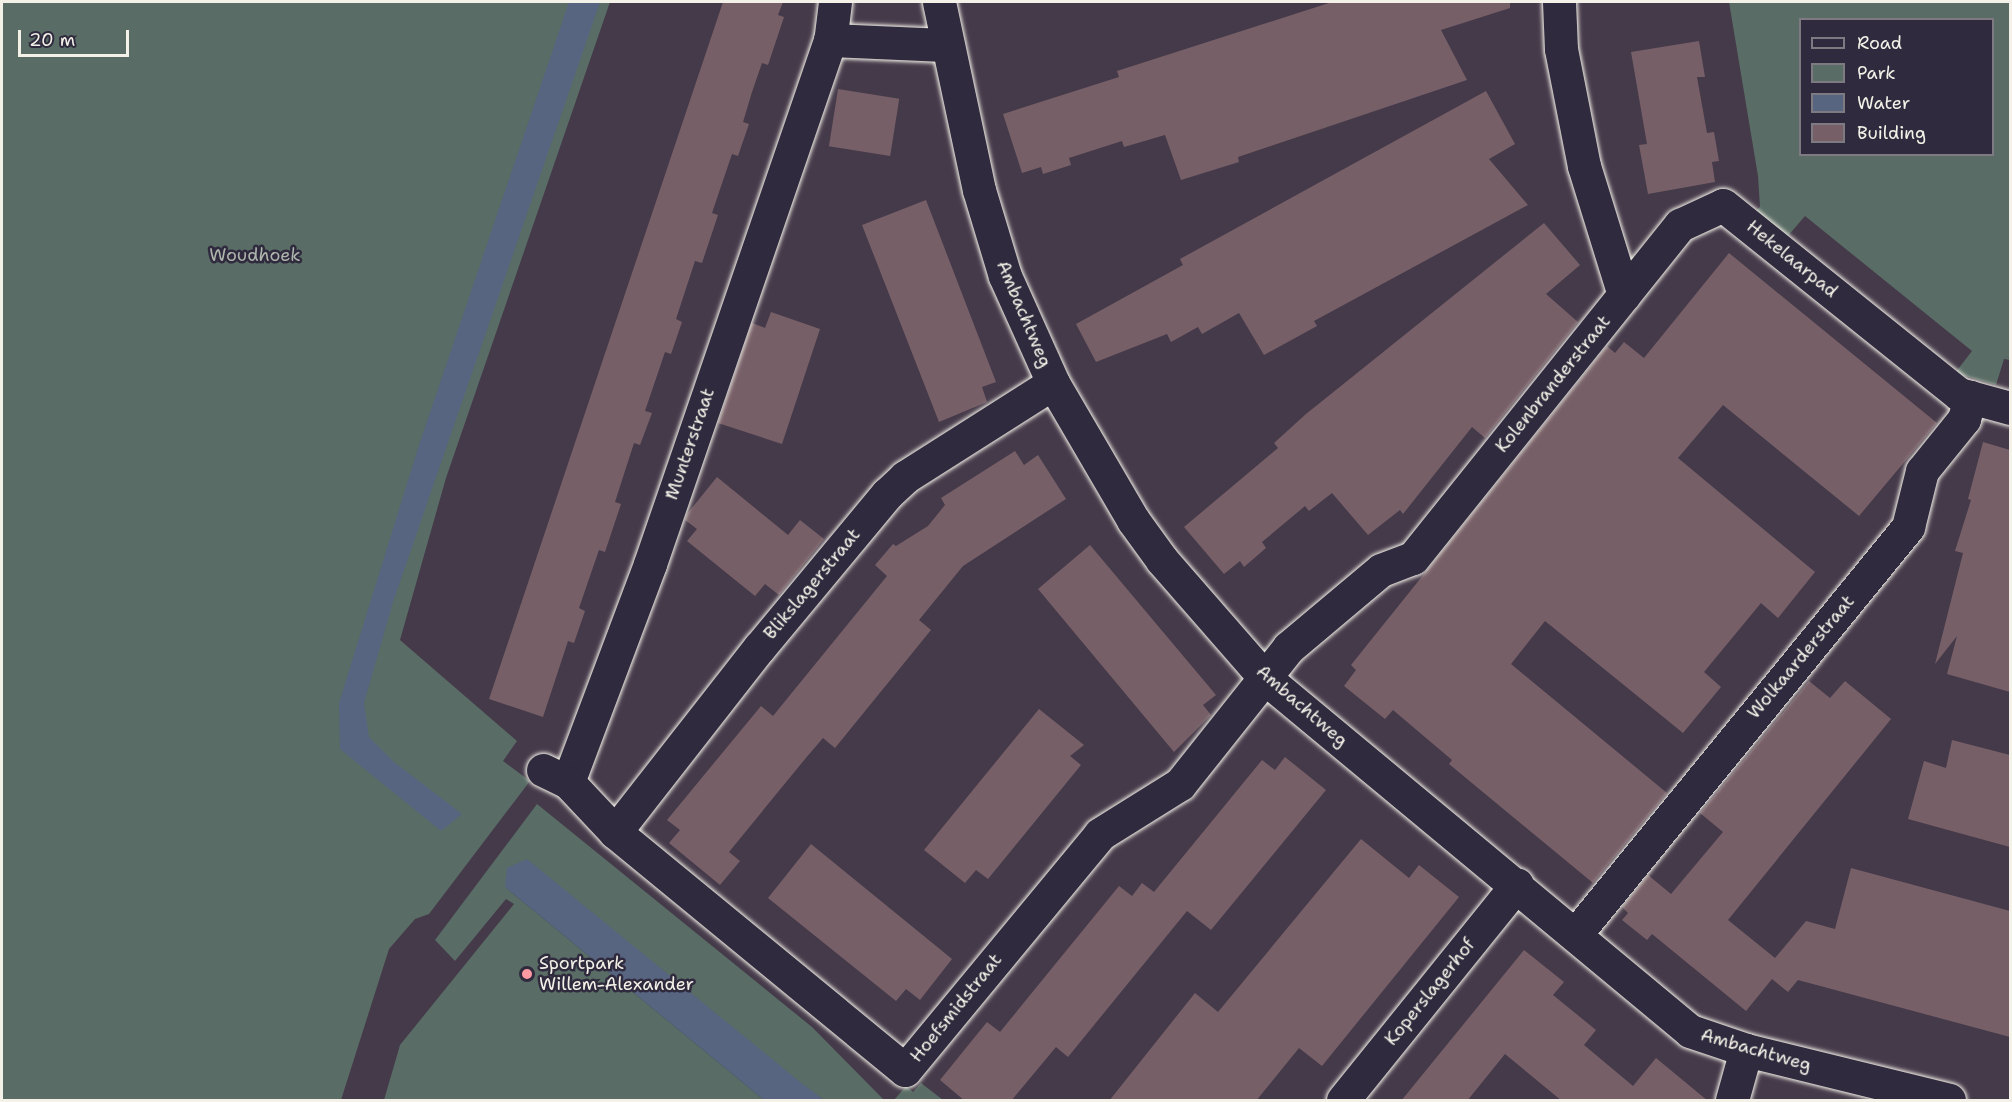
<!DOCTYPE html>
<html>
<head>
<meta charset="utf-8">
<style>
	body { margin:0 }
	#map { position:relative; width:2012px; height:1102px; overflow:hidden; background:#453a4a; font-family:"Shantell Sans",sans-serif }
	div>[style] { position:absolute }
	.green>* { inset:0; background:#596c65 }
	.water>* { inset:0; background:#576580 }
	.building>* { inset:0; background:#775f67; transform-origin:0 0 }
	.roads { filter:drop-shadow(0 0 2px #f4f1e8) drop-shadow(0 0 2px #f4f1e8) }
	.street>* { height:33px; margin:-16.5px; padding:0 16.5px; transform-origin:16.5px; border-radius:16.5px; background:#2f2a3d }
	.dots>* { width:16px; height:16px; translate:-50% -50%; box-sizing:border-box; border:3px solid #2f2a3d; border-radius:50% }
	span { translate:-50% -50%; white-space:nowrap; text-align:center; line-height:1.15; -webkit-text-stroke:5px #2f2a3d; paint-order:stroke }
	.park-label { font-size:18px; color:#aeb5ad }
	.street-label { font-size:18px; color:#f4f1e8 }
	.poi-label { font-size:18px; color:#f4f1e8 }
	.left { translate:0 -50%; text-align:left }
	.frame { position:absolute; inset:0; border:3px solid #f4f1e8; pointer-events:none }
	.legend { position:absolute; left:1799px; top:18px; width:195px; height:138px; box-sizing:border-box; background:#2f2a3d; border:2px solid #7e7a81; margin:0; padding:8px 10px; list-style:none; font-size:18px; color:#f4f1e8 }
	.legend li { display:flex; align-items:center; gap:12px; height:30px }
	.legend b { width:30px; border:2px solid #7e7a81 }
	.scale { position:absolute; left:18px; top:30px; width:111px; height:27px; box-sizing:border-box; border:3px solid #f4f1e8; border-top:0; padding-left:8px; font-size:18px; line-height:21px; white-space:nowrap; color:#f4f1e8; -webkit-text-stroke:4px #2f2a3d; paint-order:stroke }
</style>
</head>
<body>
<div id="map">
	<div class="green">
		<div style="clip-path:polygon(2px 2px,610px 2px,446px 478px,400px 640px,517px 741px,503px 761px,530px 781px,429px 914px,415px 919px,389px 949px,341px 1100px,2px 1100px)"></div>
		<div style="clip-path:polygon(evenodd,1729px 2px,2010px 2px,2010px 360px,2004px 359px,1996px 385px,1955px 373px,1972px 351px,1805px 216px,1787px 237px,1755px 211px,1760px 207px,1758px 176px,1729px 2px,1800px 20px,1992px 20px,1992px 154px,1800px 154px,1800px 20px)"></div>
		<div style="clip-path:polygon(537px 804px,812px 1027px,884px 1100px,824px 1100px,505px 887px,764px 1100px,384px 1100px,400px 1045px,514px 904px,506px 899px,455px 961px,435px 940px)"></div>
		<div style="clip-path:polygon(921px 1083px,943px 1100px,894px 1100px,906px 1086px,913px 1092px)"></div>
	</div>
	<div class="water">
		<div style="clip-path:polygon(569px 2px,600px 2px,393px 602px,364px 703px,369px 737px,394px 762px,462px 814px,441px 831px,340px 749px,339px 703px,419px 445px)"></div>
		<div style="clip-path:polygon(527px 859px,800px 1082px,824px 1100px,764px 1100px,505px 887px,507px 868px)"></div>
	</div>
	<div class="building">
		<div style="clip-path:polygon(723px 2px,783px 2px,778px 15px,784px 17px,768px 65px,762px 63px,752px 92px,743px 122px,749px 124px,738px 156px,732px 154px,712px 213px,718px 215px,702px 263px,695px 261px,676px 319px,682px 322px,671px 354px,665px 352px,645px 411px,652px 413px,640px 445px,634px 443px,615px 502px,621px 504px,605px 552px,599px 550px,579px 608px,585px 611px,574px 643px,568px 641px,543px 717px,489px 699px)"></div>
		<div style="clip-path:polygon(1332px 2px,1510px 2px,1510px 8px,1441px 30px,1467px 80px,1238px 157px,1239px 162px,1181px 180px,1165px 135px,1124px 147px,1122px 141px,1069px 158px,1071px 165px,1043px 174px,1041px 167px,1022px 173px,1003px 114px,1119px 77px,1117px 71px)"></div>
		<div style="clip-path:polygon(1699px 41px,1705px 77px,1697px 77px,1707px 133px,1714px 132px,1719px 161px,1712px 162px,1715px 182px,1648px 194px,1639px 145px,1647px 144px,1631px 52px)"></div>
		<div style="left:838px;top:89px;width:62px;height:58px;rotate:9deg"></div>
		<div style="clip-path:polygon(1486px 91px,1515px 144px,1489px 159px,1528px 205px,1314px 321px,1317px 326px,1264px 355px,1239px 313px,1202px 334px,1198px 327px,1171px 342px,1167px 334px,1096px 362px,1076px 324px,1183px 265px,1180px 259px)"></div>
		<div style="clip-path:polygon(926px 200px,996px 382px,982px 387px,987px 402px,939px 422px,862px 225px)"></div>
		<div style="clip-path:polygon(1544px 223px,1580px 265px,1546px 294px,1578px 322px,1485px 438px,1472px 427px,1403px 514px,1400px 510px,1368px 535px,1332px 493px,1309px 511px,1305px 506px,1262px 542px,1266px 548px,1244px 567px,1240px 561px,1224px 574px,1184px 527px,1278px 448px,1274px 443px,1306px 414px)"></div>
		<div style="clip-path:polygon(1729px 253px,1937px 423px,1859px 516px,1723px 405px,1678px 458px,1815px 572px,1778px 618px,1761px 603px,1704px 672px,1721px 687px,1683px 733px,1545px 621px,1511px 664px,1667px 793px,1593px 883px,1449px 764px,1452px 760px,1393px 710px,1385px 719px,1344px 686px,1356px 670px,1351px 665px,1607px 346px,1615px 353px,1624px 342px,1644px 358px)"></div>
		<div style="clip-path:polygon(771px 312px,820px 329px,782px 444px,718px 423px,752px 323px,765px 328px)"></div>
		<div style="clip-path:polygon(1983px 442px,2010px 450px,2010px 692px,1947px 674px,1957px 636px,1935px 664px,1963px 553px,1955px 551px,1971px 500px,1968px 499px)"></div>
		<div style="clip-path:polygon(1015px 451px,1024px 465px,1038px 455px,1066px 499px,963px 566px,919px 620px,931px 630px,835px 748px,823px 738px,805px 759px,729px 852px,740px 861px,720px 885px,669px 843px,680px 830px,667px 820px,761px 706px,773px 716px,821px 657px,887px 576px,875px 565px,893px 544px,896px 546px,928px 526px,945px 505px,941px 498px)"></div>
		<div style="clip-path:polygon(717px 477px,788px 535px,800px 520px,824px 539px,779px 595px,765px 584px,755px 596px,687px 541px,697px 529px,685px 520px,687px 514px)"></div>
		<div style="clip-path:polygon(1090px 545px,1216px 695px,1203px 705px,1211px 715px,1174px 752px,1038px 589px)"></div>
		<div style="clip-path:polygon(1809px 681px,1830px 698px,1845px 681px,1891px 719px,1728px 920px,1775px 958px,1806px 921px,1835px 929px,1851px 868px,2010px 911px,2010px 1037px,1798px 980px,1788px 992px,1772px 979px,1746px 1011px,1652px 934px,1647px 940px,1622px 920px,1628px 913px,1622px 907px,1648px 875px,1671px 894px,1723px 832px,1700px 813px)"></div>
		<div style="clip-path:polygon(1039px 709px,1084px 745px,1070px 756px,1081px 765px,988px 879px,976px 870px,965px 883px,924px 850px)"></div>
		<div style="clip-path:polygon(1952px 740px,2010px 755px,2010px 847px,1908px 819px,1924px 761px,1946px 768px)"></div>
		<div style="clip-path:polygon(1285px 757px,1326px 790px,1211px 930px,1187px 911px,1068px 1057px,1056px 1047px,1011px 1101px,965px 1101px,940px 1080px,987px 1022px,1000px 1032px,1119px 886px,1132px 896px,1142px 883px,1154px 892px,1262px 760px,1275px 770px)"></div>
		<div style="clip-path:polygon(1361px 839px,1409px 878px,1419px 865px,1459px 897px,1322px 1066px,1299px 1048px,1256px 1101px,1109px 1101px,1195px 993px,1218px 1012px)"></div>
		<div style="clip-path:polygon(811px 844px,952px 959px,920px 1000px,906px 989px,896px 1001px,768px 898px)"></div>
		<div style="clip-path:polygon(1524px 950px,1564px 982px,1553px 995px,1596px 1030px,1584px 1045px,1633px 1086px,1656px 1058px,1708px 1101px,1562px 1101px,1505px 1054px,1467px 1101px,1401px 1101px)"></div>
	</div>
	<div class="roads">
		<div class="street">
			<div style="left:835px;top:2px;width:38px;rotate:97deg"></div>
			<div style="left:830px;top:40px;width:554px;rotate:108.96deg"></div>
			<div style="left:650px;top:564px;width:233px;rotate:110.6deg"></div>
			<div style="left:568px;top:782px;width:69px;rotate:46.8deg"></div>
			<div style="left:615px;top:832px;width:375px;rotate:39.4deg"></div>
			<div style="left:905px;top:1070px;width:306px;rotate:-50.4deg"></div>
			<div style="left:1100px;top:834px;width:94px;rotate:-32deg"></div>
			<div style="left:1180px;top:784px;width:174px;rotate:-51.5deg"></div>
			<div style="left:1288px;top:648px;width:121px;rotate:-40deg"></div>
			<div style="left:1381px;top:570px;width:34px;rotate:-21deg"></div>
			<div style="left:1413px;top:558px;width:427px;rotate:-51.3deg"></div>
			<div style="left:1680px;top:225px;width:47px;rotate:-24.9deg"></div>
			<div style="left:1723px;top:205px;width:302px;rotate:38.7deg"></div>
			<div style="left:1959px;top:394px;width:53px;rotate:15.4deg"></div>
			<div style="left:939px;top:2px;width:192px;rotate:78deg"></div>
			<div style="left:979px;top:190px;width:90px;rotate:73.2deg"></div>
			<div style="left:1005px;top:276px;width:117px;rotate:65.8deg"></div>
			<div style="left:1053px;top:383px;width:159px;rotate:59.7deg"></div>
			<div style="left:1133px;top:520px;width:49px;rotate:54.1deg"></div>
			<div style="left:1162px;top:560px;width:157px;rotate:48.9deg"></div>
			<div style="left:1265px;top:678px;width:552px;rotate:39.71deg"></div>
			<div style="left:1690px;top:1031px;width:59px;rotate:18.7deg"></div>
			<div style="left:1746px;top:1050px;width:209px;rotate:13.8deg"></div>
			<div style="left:1559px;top:2px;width:47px;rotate:87.6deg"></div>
			<div style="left:1561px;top:49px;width:119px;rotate:78.9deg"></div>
			<div style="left:1584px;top:166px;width:135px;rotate:72.8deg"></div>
			<div style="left:830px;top:40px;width:115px;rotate:2.5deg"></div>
			<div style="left:543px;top:770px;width:28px;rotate:26deg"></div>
			<div style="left:615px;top:832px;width:234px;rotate:-52deg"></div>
			<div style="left:759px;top:648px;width:200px;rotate:-50.3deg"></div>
			<div style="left:887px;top:494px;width:25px;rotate:-43deg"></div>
			<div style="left:905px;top:477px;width:175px;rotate:-32.4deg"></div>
			<div style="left:1575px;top:935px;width:527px;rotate:-50.78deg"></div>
			<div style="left:1908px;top:527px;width:58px;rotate:-76deg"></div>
			<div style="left:1922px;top:471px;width:67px;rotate:-51.1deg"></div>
			<div style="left:1964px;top:419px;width:23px;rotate:-75deg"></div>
			<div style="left:1343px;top:1100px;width:277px;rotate:-51.1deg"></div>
			<div style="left:1732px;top:1100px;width:52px;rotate:-74.4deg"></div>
		</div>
	</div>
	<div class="dots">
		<div style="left:527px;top:974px;background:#ff9aa2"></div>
	</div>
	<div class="park-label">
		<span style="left:255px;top:255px">Woudhoek</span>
	</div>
	<div class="street-label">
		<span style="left:1792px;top:259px;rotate:39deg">Hekelaarpad</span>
		<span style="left:1024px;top:314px;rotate:67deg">Ambachtweg</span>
		<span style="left:1553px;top:384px;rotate:-51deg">Kolenbranderstraat</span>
		<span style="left:690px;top:444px;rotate:-71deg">Munterstraat</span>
		<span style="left:812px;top:584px;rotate:-50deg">Blikslagerstraat</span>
		<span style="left:1801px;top:657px;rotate:-50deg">Wolkaarderstraat</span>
		<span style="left:1302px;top:706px;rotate:41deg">Ambachtweg</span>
		<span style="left:1430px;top:992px;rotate:-51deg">Koperslagerhof</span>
		<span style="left:956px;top:1008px;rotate:-51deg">Hoefsmidstraat</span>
		<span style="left:1756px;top:1050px;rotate:16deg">Ambachtweg</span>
	</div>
	<div class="poi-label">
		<span class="left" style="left:539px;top:974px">Sportpark<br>Willem-Alexander</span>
	</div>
	<div class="frame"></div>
	<ul class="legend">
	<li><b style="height:8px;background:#2f2a3d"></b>Road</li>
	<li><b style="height:16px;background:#596c65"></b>Park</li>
	<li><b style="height:16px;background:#576580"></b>Water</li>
	<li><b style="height:16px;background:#775f67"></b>Building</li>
	</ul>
	<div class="scale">20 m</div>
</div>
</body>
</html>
